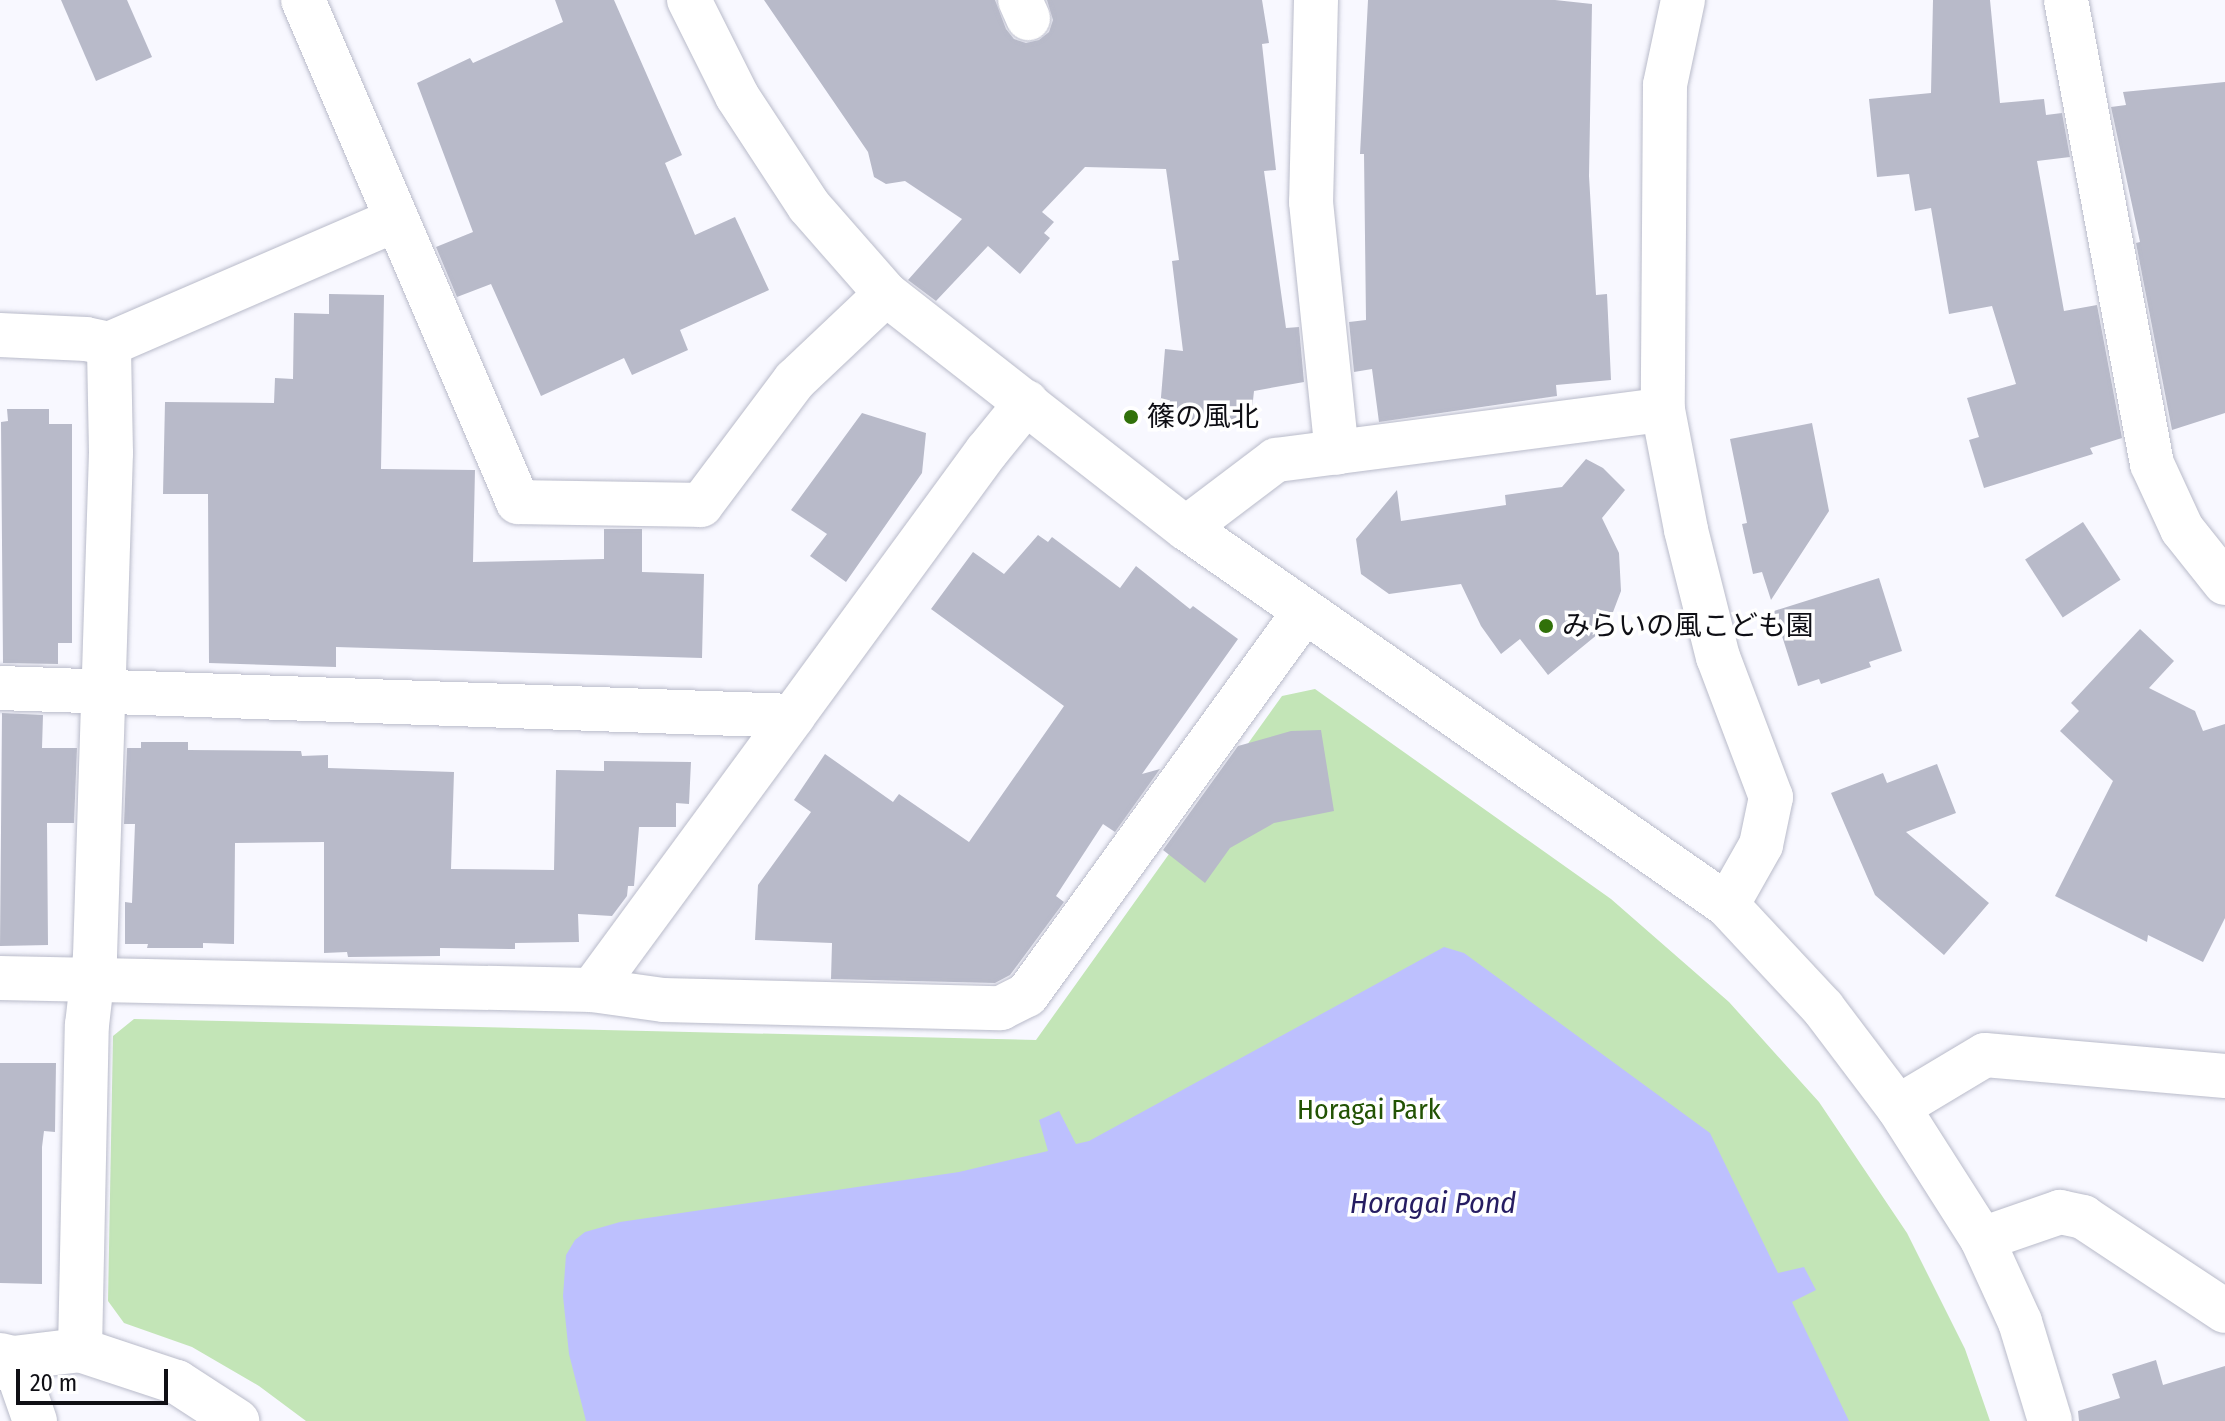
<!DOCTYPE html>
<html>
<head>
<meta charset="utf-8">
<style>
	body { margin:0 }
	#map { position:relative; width:2225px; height:1421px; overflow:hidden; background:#f8f8ff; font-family:"Fira Sans Condensed","Noto Sans JP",sans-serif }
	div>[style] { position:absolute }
	.green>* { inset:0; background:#c3e5b7 }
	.water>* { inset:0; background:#bdc0fe }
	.building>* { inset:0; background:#b8bac9; transform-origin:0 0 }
	.roads { filter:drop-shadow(0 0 2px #b9bbca) drop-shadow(0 0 2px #b9bbca) }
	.minor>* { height:44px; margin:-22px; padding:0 22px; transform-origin:22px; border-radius:22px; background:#fff }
	.tertiary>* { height:44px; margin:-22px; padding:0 22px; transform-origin:22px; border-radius:22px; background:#fff }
	.dots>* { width:22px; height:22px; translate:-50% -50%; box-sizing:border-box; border:4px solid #fff; border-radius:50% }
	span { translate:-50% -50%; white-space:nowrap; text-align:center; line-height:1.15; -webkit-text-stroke:7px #fff; paint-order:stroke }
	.poi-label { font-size:28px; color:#0f0f15 }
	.left { translate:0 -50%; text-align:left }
	.park-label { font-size:28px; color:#225304 }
	.water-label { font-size:30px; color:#261d62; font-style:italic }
	.scale { position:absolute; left:16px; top:1369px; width:152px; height:36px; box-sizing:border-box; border:4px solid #0f0f15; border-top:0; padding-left:10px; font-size:24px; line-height:28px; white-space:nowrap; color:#0f0f15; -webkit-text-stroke:6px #fff; paint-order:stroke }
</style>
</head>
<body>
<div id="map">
	<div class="green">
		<div style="clip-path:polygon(1315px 689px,1611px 899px,1729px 1002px,1819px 1102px,1907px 1233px,1965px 1349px,1990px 1421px,306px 1421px,259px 1386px,192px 1347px,124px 1323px,108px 1301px,113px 1036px,134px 1019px,1036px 1040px,1282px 696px)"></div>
	</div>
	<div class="water">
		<div style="clip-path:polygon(1444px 947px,1464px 953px,1710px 1133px,1778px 1273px,1804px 1267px,1816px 1290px,1792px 1302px,1849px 1421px,586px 1421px,569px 1354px,563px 1296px,566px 1255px,575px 1240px,585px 1232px,620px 1222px,959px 1172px,1048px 1151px,1039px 1120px,1059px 1111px,1076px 1144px,1089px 1141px)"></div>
	</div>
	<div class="building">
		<div style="clip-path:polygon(61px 0,127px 0,152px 57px,96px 81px)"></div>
		<div style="clip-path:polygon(555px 0,614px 0,682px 155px,665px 163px,695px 235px,735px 217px,769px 290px,680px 330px,688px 350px,632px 375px,624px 358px,541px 396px,491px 284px,457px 297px,436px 247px,473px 232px,417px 83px,470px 58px,473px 63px,563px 22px)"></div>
		<div style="clip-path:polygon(764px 0,995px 0,1006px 29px,1014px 39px,1026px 43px,1039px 40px,1049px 32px,1053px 20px,1047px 0,1262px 0,1269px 43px,1262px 44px,1276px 170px,1264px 171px,1286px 328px,1299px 327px,1304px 382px,1254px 391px,1250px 429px,1159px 421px,1165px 349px,1183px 351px,1172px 261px,1179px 260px,1166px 169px,1085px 167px,1042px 212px,1054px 222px,1044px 233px,1050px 238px,1020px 274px,988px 246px,936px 301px,908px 280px,962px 219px,905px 181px,886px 184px,874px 177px,868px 152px)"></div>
		<div style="clip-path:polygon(1368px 0,1555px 0,1592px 4px,1589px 176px,1596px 295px,1607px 294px,1611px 380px,1556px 385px,1557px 396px,1379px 422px,1372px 369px,1354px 372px,1349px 322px,1366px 320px,1364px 154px,1360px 154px)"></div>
		<div style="clip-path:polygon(1933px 0,1990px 0,2000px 103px,2044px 99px,2046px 115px,2062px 113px,2070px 157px,2037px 161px,2064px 311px,2097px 305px,2122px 438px,2090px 448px,2093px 454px,1984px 488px,1969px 440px,1979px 437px,1967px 398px,2016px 384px,1992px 306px,1949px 314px,1931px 208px,1915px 211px,1909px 174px,1877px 177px,1869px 99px,1931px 93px)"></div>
		<div style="clip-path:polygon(2225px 82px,2225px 413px,2172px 430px,2136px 243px,2140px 242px,2111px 107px,2126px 105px,2123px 92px)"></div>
		<div style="clip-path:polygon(329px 294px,384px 295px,381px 469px,475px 470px,473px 562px,604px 559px,604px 529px,642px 529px,642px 572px,704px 574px,702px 658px,336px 647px,336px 667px,209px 663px,208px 494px,163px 494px,165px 402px,274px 403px,275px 378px,293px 379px,294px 313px,329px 314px)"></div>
		<div style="clip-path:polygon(7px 409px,49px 409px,49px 424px,72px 424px,72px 643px,58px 643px,58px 664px,3px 663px,1px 422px,8px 421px)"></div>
		<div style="clip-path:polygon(862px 413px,926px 433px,922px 473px,846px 582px,810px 556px,827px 534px,791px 510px)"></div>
		<div style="clip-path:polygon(1812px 423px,1829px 511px,1771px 600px,1762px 572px,1753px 574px,1742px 524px,1747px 523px,1730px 439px)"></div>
		<div style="clip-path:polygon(1586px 459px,1603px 468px,1625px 490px,1602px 518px,1619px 553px,1621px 591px,1610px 620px,1598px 634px,1548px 675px,1520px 639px,1501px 654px,1481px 626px,1461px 584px,1389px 594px,1361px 574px,1356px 539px,1397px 490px,1401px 521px,1506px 505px,1505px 495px,1562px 487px)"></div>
		<div style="left:2083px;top:522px;width:69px;height:69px;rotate:57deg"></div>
		<div style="clip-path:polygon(1038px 535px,1048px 542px,1052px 537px,1120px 588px,1136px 566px,1190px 609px,1193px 606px,1238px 639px,1142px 774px,1160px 769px,1115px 832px,1103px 824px,1056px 896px,1064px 902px,1010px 975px,995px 983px,831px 979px,832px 943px,755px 940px,758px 885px,811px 812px,794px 800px,825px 754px,893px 802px,899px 794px,969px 842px,1064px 706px,931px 609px,973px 552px,1004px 574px)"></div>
		<div style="clip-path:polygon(1879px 578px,1902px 651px,1869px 662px,1871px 667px,1821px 684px,1819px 679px,1798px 686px,1774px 611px)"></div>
		<div style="clip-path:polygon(2140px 629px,2174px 661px,2149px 688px,2195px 711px,2203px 731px,2225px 724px,2225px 918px,2203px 962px,2148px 935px,2147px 942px,2055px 896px,2113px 781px,2060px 731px,2079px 711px,2071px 703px)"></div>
		<div style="clip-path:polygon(2px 713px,43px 715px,42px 748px,77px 748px,74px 823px,47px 823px,48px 945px,0 946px)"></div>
		<div style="clip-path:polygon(1321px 730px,1334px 811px,1274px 823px,1230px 848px,1205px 883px,1163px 850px,1238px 746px,1291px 731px)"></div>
		<div style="clip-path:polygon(141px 742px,188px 742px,188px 750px,301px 751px,302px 756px,328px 755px,328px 768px,454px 772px,451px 869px,554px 870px,556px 770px,604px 771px,604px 761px,691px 762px,689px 804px,676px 803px,676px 827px,639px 827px,634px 886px,628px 886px,627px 896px,612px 916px,578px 914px,579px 942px,515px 943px,515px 949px,440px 948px,440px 956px,348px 957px,347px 952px,324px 953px,324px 842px,235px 843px,234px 944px,203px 943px,203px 948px,147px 948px,148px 944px,125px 944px,125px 902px,132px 903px,135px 824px,124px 824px,127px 748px,141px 748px)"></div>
		<div style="clip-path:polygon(1937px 764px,1956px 813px,1906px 832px,1989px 903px,1944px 955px,1875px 895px,1831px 793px,1883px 773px,1887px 783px)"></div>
		<div style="clip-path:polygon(0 1063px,56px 1063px,55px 1132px,44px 1131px,42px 1147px,42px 1284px,0 1283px)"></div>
		<div style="clip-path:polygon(2156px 1360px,2163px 1385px,2225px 1366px,2225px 1421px,2079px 1421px,2078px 1411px,2120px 1398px,2112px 1374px)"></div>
	</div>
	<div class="roads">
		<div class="minor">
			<div style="left:303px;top:0;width:546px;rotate:66.82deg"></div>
			<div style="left:518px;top:502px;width:183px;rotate:0.9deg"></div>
			<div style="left:701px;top:505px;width:156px;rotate:-53.1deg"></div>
			<div style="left:795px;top:380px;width:125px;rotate:-43.4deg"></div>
			<div style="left:1020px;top:0;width:20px;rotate:66deg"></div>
			<div style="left:1316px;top:0;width:202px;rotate:91.4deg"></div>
			<div style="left:1311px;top:202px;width:252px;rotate:84.1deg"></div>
			<div style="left:2066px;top:0;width:472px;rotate:79.5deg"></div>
			<div style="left:2152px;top:464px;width:72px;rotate:65.2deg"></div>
			<div style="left:2182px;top:529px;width:69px;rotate:51.5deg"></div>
			<div style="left:0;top:335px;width:86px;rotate:2.7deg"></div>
			<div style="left:86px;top:339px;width:24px;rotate:12deg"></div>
			<div style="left:109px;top:344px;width:312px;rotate:-23.4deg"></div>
			<div style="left:1186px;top:528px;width:113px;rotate:-37.1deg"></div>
			<div style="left:1276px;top:460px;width:390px;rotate:-7.4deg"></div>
			<div style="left:0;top:688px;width:793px;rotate:2.02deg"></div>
			<div style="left:793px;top:716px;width:328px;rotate:-53.8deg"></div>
			<div style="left:987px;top:451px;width:63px;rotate:-50.8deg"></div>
			<div style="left:0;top:978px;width:592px;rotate:1.16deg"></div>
			<div style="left:592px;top:990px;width:72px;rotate:8deg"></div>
			<div style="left:663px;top:1000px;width:338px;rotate:1.4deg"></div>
			<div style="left:1001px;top:1008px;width:29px;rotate:-27deg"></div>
			<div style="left:1027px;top:995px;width:472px;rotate:-54.1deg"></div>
			<div style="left:592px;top:990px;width:340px;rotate:-53.7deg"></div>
			<div style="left:1898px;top:1107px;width:101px;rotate:-30.9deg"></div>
			<div style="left:1985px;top:1055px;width:241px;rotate:5deg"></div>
			<div style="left:1982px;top:1239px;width:83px;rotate:-19.1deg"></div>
			<div style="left:2060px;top:1212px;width:24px;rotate:12deg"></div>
			<div style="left:2083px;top:1217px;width:170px;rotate:33.5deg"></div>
			<div style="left:80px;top:1350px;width:325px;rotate:-88.8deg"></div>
			<div style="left:87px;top:1025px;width:69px;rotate:-83.4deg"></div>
			<div style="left:95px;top:956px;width:503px;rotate:-88.18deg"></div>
			<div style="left:111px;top:453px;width:109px;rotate:-91.1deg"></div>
			<div style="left:0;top:1355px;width:13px;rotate:13deg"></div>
			<div style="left:13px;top:1358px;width:67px;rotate:-6.8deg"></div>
			<div style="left:80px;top:1350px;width:102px;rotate:18.3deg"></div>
			<div style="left:177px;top:1382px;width:72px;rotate:33deg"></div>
			<div style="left:0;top:1368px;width:16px;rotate:-38deg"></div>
			<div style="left:13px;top:1358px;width:67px;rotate:70.8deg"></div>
		</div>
		<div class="tertiary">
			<div style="left:689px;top:0;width:107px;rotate:63.4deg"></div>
			<div style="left:737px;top:96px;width:131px;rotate:56.8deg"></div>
			<div style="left:809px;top:206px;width:117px;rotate:48.8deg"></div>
			<div style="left:886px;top:294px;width:380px;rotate:38deg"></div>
			<div style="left:1186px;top:528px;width:659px;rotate:34.87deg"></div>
			<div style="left:1727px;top:905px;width:141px;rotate:47deg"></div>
			<div style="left:1823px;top:1008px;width:124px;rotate:52.9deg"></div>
			<div style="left:1898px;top:1107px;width:156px;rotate:57.5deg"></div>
			<div style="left:1982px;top:1239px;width:91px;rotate:65.4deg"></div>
			<div style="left:2020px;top:1322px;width:103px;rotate:73.1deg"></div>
			<div style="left:1683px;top:0;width:87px;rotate:102deg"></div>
			<div style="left:1665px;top:85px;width:325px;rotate:90.4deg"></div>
			<div style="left:1663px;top:410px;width:122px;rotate:79.1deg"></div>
			<div style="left:1686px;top:530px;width:131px;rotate:75.9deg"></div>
			<div style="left:1718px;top:657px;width:150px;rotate:69.3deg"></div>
			<div style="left:1771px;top:797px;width:49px;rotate:101.8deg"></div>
			<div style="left:1761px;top:845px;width:69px;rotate:119.5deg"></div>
		</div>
	</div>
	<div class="dots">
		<div style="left:1131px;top:417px;background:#31710a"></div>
		<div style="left:1546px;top:626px;background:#31710a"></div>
	</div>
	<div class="poi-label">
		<span class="left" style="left:1147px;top:417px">篠の風北</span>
		<span class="left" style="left:1562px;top:626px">みらいの風こども園</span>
	</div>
	<div class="park-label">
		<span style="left:1369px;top:1110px">Horagai Park</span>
	</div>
	<div class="water-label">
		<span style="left:1433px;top:1203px">Horagai Pond</span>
	</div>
	<div class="scale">20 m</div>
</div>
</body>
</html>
